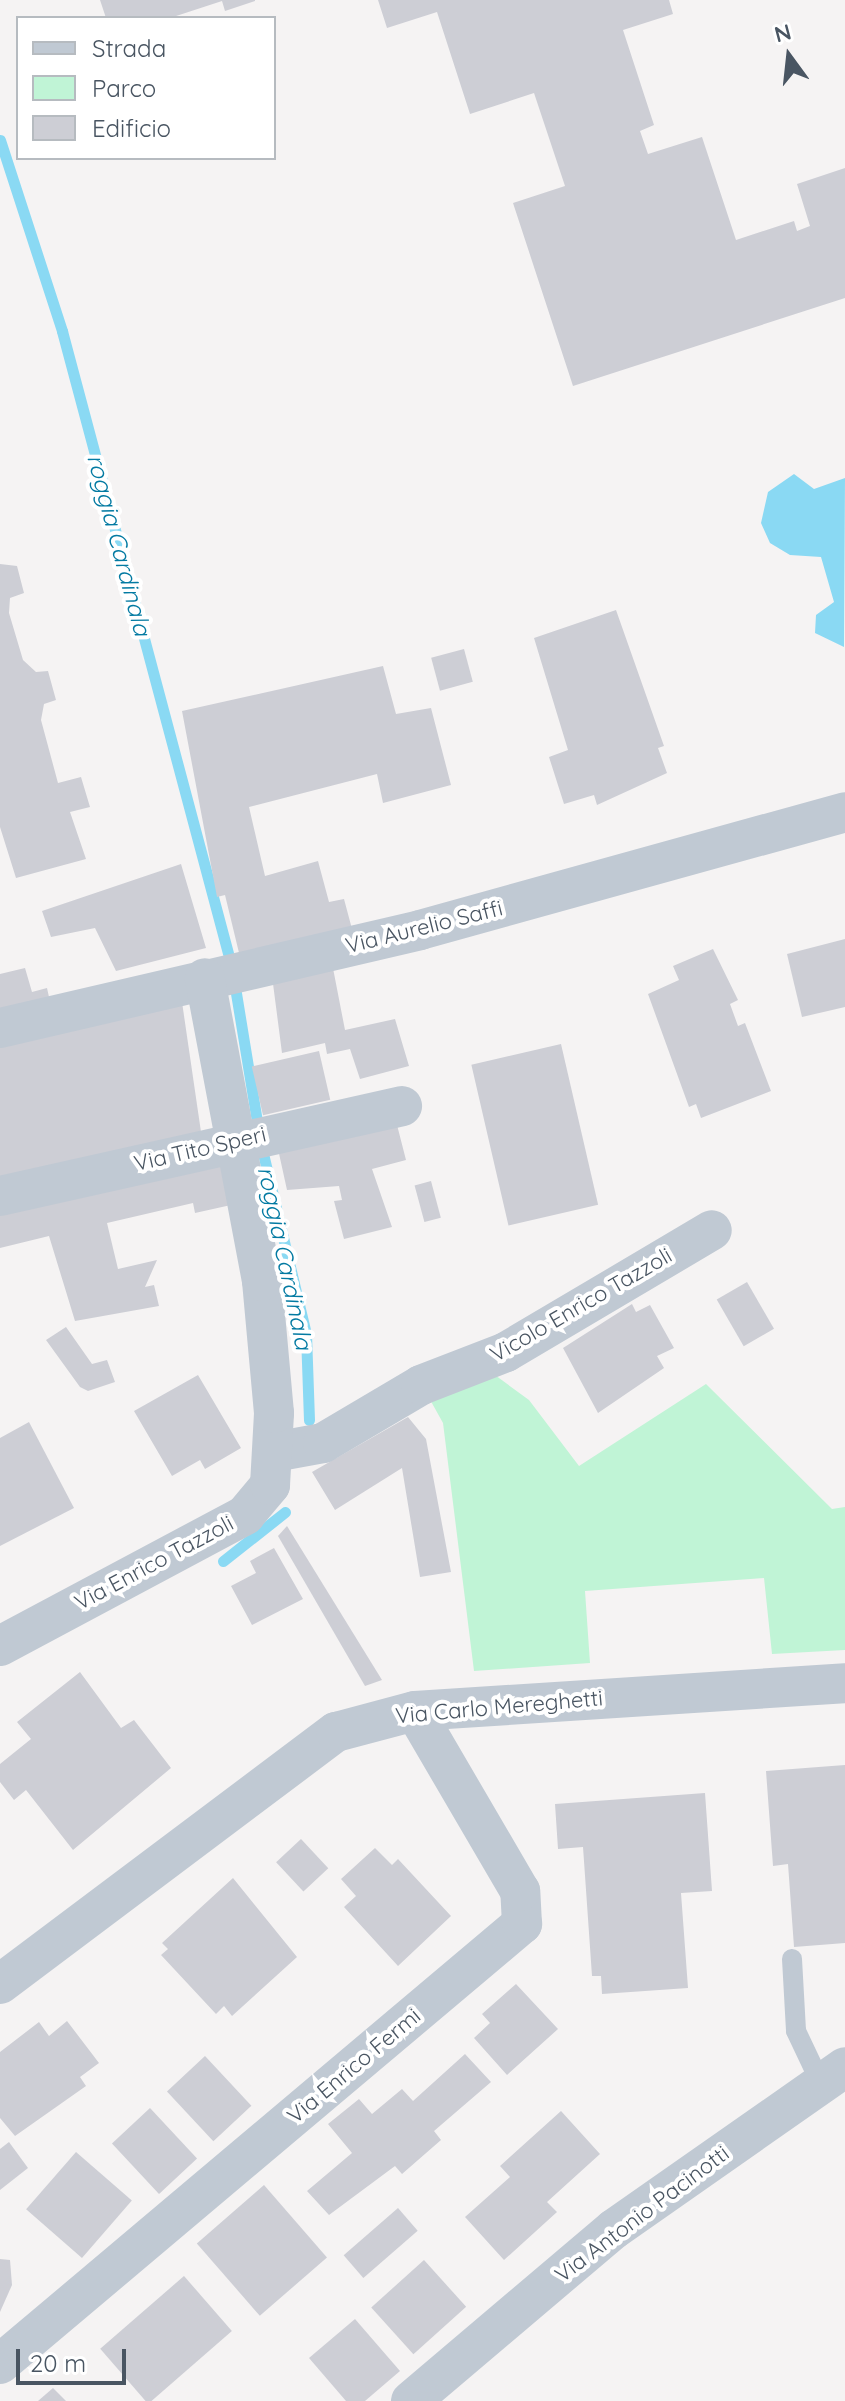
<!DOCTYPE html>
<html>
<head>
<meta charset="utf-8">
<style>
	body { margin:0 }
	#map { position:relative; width:845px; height:2401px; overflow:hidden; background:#f5f3f3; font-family:Quicksand,sans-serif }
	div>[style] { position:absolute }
	.green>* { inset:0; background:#c0f4d6 }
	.water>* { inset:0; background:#8ad9f3 }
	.stream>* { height:11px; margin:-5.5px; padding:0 5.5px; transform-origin:5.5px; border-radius:5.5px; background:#8ad9f3 }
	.building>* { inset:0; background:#cdced5; transform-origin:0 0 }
	.service>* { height:20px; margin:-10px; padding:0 10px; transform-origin:10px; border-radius:10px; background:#c0c9d3 }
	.minor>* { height:40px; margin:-20px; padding:0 20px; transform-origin:20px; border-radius:20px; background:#c0c9d3 }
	span { translate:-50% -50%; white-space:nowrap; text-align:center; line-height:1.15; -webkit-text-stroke:8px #fff; paint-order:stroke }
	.street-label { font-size:22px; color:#495562 }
	.water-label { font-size:24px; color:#037aa2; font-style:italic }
	.legend { position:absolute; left:16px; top:16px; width:260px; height:144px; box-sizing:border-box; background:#fff; border:2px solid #b6bbc0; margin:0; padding:10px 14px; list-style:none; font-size:24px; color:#495562 }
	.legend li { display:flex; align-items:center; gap:16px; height:40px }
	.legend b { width:40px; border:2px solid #b6bbc0 }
	.north { position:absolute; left:749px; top:16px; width:80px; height:80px; -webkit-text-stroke:6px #fff; paint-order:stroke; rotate:345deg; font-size:22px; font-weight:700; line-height:32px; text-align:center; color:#495562 }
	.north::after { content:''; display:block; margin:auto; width:28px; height:36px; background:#495562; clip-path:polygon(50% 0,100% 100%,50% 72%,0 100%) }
	.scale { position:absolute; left:16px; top:2349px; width:110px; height:36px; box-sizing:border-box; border:4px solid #495562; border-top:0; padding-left:10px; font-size:24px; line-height:28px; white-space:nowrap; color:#495562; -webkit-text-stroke:6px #fff; paint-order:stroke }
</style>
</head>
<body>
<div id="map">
	<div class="green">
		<div style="clip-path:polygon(488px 1370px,529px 1400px,579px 1466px,706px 1384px,832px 1509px,845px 1507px,845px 1650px,772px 1654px,764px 1578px,585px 1591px,590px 1663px,474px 1671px,443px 1423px,428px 1396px)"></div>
	</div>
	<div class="water">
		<div style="clip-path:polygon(794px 474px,814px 489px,845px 478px,844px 647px,815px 633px,816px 615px,834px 602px,821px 557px,790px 555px,770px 543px,761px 523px,768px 492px)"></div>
	</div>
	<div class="stream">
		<div style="left:0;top:140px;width:201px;rotate:72deg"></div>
		<div style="left:62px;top:331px;width:644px;rotate:75.06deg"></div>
		<div style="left:235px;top:987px;width:137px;rotate:80.7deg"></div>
		<div style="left:261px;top:1145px;width:194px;rotate:76.6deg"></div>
		<div style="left:306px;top:1334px;width:86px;rotate:88deg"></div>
		<div style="left:223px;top:1561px;width:79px;rotate:-38.3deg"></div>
	</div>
	<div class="building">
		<div style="clip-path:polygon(100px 0,255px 0,255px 1px,225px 11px,222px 1px,170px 18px,106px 18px)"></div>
		<div style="clip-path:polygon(378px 0,669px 0,673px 14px,623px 30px,654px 125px,640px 131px,648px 154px,702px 137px,736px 240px,794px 221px,797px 231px,810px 226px,797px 184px,845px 168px,845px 298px,573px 386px,513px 203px,565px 186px,534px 93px,470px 114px,437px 12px,387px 28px)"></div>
		<div style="clip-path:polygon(0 564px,17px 566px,24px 593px,10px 598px,9px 613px,23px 660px,36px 672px,48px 671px,56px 700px,44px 704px,41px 720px,58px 783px,81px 777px,90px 807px,70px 812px,86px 859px,16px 878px,0 827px)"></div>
		<div style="clip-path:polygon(616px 610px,664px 746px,658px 748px,667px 773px,597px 805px,594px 795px,564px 804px,549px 757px,568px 750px,534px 638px)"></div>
		<div style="left:464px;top:649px;width:34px;height:34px;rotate:75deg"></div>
		<div style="clip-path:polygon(383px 666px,396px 714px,431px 708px,451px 785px,383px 803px,377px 774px,249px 807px,265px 876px,318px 861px,329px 902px,344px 899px,352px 929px,240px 957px,225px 895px,217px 897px,182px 711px)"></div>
		<div style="clip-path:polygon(181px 864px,206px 948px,116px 971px,95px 928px,51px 937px,42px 911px)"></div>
		<div style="clip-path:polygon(845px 939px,845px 1007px,802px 1017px,787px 954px)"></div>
		<div style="clip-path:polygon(713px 949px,738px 1000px,730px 1004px,738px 1026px,745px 1023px,771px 1091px,701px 1118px,696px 1104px,689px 1107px,648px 994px,679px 980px,673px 966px)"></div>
		<div style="clip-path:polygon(332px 963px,345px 1030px,395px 1019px,409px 1066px,360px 1079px,350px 1049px,327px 1054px,325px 1043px,282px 1053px,272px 976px)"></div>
		<div style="clip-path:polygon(25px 968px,32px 992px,47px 988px,49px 997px,0 1012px,0 974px)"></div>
		<div style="clip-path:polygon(182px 1002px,201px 1132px,0 1179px,0 1045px)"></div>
		<div style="left:561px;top:1044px;width:165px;height:92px;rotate:77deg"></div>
		<div style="left:319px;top:1051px;width:50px;height:69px;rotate:77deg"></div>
		<div style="clip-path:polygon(396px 1121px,406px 1160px,372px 1169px,392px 1227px,344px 1239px,334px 1201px,342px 1200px,339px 1186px,287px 1190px,278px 1149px)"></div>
		<div style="clip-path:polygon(219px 1155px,231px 1205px,195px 1213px,193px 1203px,107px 1223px,118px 1269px,157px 1260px,145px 1287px,154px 1285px,159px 1306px,75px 1321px,49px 1236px,0 1248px,0 1207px)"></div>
		<div style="left:431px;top:1181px;width:38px;height:17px;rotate:75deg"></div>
		<div style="left:747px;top:1282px;width:54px;height:35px;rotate:60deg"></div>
		<div style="clip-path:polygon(632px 1304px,636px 1312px,650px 1305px,674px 1348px,657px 1356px,664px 1368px,598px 1413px,563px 1348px)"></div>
		<div style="clip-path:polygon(66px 1327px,92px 1364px,107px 1360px,115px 1382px,88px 1391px,80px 1387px,46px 1340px)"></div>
		<div style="clip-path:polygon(198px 1375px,241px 1448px,205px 1469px,200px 1460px,172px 1476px,134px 1411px)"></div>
		<div style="clip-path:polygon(408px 1417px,426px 1439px,451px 1572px,420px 1577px,402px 1468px,335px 1510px,312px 1472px)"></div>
		<div style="clip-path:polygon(29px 1422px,74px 1508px,0 1546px,0 1438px)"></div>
		<div style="clip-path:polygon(287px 1526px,382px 1680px,365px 1686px,278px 1536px)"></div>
		<div style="clip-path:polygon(274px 1548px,303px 1599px,252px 1625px,231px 1586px,256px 1573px,250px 1561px)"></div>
		<div style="clip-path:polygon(80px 1672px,121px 1728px,134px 1720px,171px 1768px,73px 1850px,26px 1790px,14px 1800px,0 1782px,0 1764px,31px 1739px,17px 1722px)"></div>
		<div style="clip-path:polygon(845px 1765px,845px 1943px,794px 1947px,788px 1864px,773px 1866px,766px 1771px)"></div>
		<div style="clip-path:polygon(705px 1793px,712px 1891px,681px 1893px,688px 1988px,602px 1994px,601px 1976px,592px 1976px,583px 1847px,558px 1849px,555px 1804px)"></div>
		<div style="left:301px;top:1839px;width:40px;height:34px;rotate:47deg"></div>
		<div style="clip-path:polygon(375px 1848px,392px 1865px,398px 1859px,451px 1916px,398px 1966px,344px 1907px,356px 1896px,341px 1879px)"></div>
		<div style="clip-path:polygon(233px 1878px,297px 1957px,232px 2016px,224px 2006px,216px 2014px,161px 1955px,168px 1949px,162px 1943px)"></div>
		<div style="clip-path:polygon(516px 1984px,558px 2029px,507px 2075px,474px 2038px,490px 2023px,482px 2014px)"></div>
		<div style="clip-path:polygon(67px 2021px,99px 2063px,80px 2077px,86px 2086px,15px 2136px,0 2118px,0 2052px,39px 2022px,49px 2036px)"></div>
		<div style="clip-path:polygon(465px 2054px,491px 2082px,434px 2131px,441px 2140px,402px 2174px,395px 2166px,329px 2215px,307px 2191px,352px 2153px,328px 2124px,359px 2099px,372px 2114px,402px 2089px,413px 2101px)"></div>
		<div style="left:205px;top:2056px;width:68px;height:52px;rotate:47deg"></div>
		<div style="left:150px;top:2108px;width:69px;height:52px;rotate:47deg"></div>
		<div style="clip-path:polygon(561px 2111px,600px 2154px,547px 2202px,557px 2212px,504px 2260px,465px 2217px,510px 2177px,500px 2166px)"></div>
		<div style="clip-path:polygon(9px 2142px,28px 2168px,0 2190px,0 2149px)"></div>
		<div style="left:76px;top:2152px;width:74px;height:76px;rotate:41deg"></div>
		<div style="left:264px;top:2185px;width:96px;height:89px;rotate:49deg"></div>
		<div style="left:398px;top:2208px;width:30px;height:72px;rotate:49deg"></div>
		<div style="clip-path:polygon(0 2259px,10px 2260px,12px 2285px,0 2312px)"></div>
		<div style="left:424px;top:2260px;width:63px;height:71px;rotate:48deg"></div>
		<div style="left:184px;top:2276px;width:73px;height:111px;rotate:49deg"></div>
		<div style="clip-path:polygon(355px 2319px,400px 2371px,365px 2401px,346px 2401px,309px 2358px)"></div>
		<div style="clip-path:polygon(53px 2388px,66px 2401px,38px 2401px)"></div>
	</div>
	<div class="service">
		<div style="left:792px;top:1959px;width:72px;rotate:86.8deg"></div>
		<div style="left:796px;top:2031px;width:59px;rotate:64.7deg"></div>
	</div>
	<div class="minor">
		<div style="left:0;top:1028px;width:431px;rotate:-13.1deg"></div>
		<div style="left:420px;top:930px;width:441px;rotate:-15.5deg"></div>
		<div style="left:0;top:1196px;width:412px;rotate:-12.6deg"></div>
		<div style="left:274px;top:1452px;width:50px;rotate:-10.4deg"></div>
		<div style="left:323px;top:1443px;width:114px;rotate:-30.6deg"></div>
		<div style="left:421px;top:1385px;width:91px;rotate:-21.2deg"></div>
		<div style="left:506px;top:1352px;width:239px;rotate:-30.6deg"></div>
		<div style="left:0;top:1646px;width:278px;rotate:-28.1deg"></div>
		<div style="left:245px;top:1515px;width:39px;rotate:-50deg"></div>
		<div style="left:270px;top:1485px;width:72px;rotate:-86.8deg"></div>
		<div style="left:274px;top:1413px;width:133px;rotate:-95.2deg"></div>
		<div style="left:262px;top:1281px;width:308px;rotate:-100.7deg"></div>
		<div style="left:0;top:1984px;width:420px;rotate:-36.9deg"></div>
		<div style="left:336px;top:1732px;width:82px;rotate:-14.9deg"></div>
		<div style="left:415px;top:1711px;width:431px;rotate:-3.7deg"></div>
		<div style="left:0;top:2364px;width:683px;rotate:-40.13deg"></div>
		<div style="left:522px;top:1924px;width:33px;rotate:-93deg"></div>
		<div style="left:520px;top:1891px;width:208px;rotate:-120.3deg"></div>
		<div style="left:411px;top:2401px;width:266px;rotate:-40.3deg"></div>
		<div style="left:614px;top:2229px;width:282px;rotate:-35deg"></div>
	</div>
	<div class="street-label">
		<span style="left:424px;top:927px;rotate:-14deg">Via Aurelio Saffi</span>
		<span style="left:200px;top:1149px;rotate:-13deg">Via Tito Speri</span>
		<span style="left:581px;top:1305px;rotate:-30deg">Vicolo Enrico Tazzoli</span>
		<span style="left:154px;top:1563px;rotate:-28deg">Via Enrico Tazzoli</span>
		<span style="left:499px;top:1707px;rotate:-5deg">Via Carlo Mereghetti</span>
		<span style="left:354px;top:2066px;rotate:-40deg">Via Enrico Fermi</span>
		<span style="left:642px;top:2214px;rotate:-37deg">Via Antonio Pacinotti</span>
	</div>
	<div class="water-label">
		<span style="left:119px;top:545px;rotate:75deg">roggia Cardinala</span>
		<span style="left:285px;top:1258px;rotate:78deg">roggia Cardinala</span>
	</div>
	<ul class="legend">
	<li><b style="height:10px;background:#c0c9d3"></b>Strada</li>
	<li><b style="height:22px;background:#c0f4d6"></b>Parco</li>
	<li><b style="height:22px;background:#cdced5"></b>Edificio</li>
	</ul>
	<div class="north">N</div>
	<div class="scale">20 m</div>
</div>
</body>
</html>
